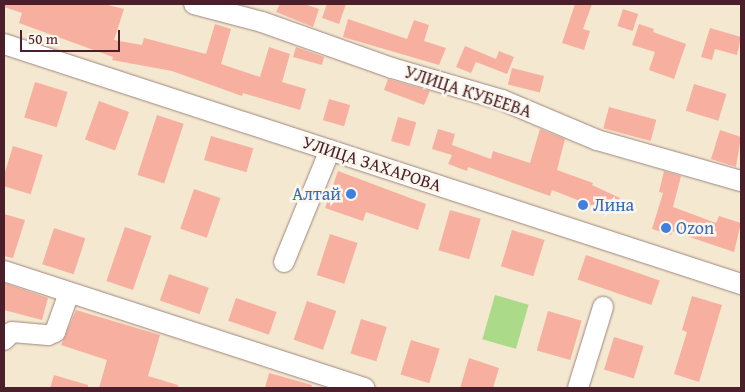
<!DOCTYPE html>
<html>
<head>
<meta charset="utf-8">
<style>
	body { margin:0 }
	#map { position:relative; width:745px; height:392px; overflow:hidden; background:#f4e8d0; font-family:"Gentium Book Plus",serif }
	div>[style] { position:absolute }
	.green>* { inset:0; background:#abdb89; transform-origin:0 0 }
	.building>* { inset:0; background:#f7b09f; transform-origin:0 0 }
	.roads { filter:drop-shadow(0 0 1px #9f847e) drop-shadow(0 0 1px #9f847e) }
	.minor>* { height:20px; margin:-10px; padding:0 10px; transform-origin:10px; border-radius:10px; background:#fff }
	.dots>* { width:14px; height:14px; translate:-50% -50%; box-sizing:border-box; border:2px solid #fbf7ec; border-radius:50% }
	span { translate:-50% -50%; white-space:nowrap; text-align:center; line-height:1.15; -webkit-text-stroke:5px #fbf7ec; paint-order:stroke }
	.street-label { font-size:18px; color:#4a1f2b }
	.shop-label { font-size:18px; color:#366cbe }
	.right { translate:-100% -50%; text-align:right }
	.left { translate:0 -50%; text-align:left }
	.frame { position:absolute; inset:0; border:5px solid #4a1f2b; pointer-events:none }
	.scale { position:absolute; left:20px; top:30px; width:100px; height:22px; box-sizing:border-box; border:2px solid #4a1f2b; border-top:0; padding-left:6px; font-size:15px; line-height:18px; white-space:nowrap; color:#4a1f2b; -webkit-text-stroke:4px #fbf7ec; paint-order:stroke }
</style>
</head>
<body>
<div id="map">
	<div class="green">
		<div style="left:495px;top:295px;width:35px;height:46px;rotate:16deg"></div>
	</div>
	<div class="building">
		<div style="clip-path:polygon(4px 4px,104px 4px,124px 9px,114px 40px,142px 45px,144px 38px,206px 54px,215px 24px,231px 29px,221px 64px,260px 77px,269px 47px,290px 54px,282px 82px,306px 89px,300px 110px,243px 93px,242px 96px,172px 71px,112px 60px,113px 57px,19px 23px,22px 13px,4px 7px)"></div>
		<div style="clip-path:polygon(280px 4px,304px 4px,319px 9px,313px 27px,276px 12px)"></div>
		<div style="clip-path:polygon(327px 4px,346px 4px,339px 24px,322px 18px)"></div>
		<div style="clip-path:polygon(575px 4px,592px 4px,583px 29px,590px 31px,584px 50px,562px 43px)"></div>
		<div style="left:623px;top:9px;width:16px;height:18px;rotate:18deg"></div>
		<div style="clip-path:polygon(348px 19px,407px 39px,414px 20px,429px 25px,424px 41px,446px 48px,439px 65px,343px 37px)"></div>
		<div style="clip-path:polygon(639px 24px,654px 29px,653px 32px,686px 44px,674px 79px,649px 70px,655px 52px,632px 45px)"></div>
		<div style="clip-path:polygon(710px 28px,741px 37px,737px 55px,715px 49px,712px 60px,701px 57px)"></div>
		<div style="clip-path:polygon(465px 46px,496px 59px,499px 51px,514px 57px,507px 74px,476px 62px,471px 73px,456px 67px)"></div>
		<div style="clip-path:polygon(296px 47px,324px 57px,322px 65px,293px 57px)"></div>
		<div style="left:512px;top:68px;width:33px;height:17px;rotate:14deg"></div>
		<div style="clip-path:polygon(388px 79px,430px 91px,424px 105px,384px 90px)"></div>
		<div style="left:35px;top:82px;width:34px;height:37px;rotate:17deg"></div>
		<div style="left:694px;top:84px;width:34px;height:28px;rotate:17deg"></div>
		<div style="left:329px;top:99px;width:22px;height:22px;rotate:16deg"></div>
		<div style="left:99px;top:101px;width:32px;height:41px;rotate:20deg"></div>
		<div style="left:609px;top:107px;width:49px;height:22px;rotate:15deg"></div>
		<div style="left:157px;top:115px;width:28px;height:63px;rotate:18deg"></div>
		<div style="left:398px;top:117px;width:19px;height:25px;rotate:16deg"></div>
		<div style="clip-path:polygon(438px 129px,455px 134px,452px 145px,491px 159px,493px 151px,530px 163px,540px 129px,565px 139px,557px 170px,593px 183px,592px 185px,620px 198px,613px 214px,552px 190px,550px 196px,468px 167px,467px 171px,448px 164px,452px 155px,432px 149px)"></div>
		<div style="clip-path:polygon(720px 130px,741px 137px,736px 167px,711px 159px)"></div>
		<div style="left:211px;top:136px;width:44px;height:25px;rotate:16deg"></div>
		<div style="left:13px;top:146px;width:31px;height:41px;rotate:17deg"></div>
		<div style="clip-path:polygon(338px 171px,426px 204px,418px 230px,366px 212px,363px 221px,325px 208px)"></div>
		<div style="clip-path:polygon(664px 171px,681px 176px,673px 207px,716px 223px,719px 216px,741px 223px,734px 252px,672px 231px,671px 235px,652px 229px,663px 193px,659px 192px)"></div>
		<div style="left:194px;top:189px;width:28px;height:42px;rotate:19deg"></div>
		<div style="left:450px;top:210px;width:32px;height:42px;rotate:16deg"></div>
		<div style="clip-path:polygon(4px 214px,25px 220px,13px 258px,4px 256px)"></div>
		<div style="left:125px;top:227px;width:28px;height:57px;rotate:19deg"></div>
		<div style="left:54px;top:228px;width:33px;height:38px;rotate:18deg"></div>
		<div style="left:512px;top:230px;width:34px;height:38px;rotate:17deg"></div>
		<div style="left:330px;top:234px;width:29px;height:43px;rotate:18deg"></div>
		<div style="left:586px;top:255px;width:78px;height:26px;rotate:19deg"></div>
		<div style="left:169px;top:274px;width:42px;height:28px;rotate:19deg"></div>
		<div style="clip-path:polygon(4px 283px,48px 298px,42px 320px,4px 310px)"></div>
		<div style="clip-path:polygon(692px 296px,722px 305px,699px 382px,674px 374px,687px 332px,682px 330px)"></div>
		<div style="left:236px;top:298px;width:43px;height:24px;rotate:19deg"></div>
		<div style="left:307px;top:301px;width:31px;height:41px;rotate:19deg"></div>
		<div style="clip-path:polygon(76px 310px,160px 335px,148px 376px,178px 385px,178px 388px,99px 388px,107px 360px,61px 345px)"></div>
		<div style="left:548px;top:311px;width:35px;height:41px;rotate:16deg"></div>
		<div style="left:361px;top:319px;width:27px;height:36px;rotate:17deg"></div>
		<div style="left:614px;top:337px;width:31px;height:34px;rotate:17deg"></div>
		<div style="left:411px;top:340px;width:30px;height:36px;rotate:17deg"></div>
		<div style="clip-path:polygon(469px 358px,499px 368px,493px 388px,460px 388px)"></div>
		<div style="clip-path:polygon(269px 373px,312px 385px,311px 388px,265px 388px)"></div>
		<div style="clip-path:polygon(54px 375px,88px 385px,88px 388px,50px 388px)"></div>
	</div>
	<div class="roads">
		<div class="minor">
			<div style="left:194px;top:4px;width:70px;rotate:14.8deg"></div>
			<div style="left:262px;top:22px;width:138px;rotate:19.5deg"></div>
			<div style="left:392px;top:68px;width:115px;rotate:16.2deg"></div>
			<div style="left:502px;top:100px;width:103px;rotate:22.8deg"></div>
			<div style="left:597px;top:140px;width:150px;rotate:15.9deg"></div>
			<div style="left:4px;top:44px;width:775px;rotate:18.04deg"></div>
			<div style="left:284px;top:262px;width:121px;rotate:-67.7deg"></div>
			<div style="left:4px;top:271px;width:379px;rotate:18deg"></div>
			<div style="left:4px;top:340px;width:11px;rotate:-45deg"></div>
			<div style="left:12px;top:332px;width:36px;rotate:5deg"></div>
			<div style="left:48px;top:335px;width:8px;rotate:-23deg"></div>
			<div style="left:55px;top:332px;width:41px;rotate:-70.3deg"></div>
			<div style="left:578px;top:388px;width:85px;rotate:-72.8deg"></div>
		</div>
	</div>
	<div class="dots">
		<div style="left:351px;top:194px;background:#3f7fe0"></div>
		<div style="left:583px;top:205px;background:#3f7fe0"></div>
		<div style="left:666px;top:228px;background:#3f7fe0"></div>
	</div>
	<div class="street-label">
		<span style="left:468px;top:92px;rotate:18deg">УЛИЦА КУБЕЕВА</span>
		<span style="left:372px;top:164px;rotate:18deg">УЛИЦА ЗАХАРОВА</span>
	</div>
	<div class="shop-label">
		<span class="right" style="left:341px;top:194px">Алтай</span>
		<span class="left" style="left:593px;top:205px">Лина</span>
		<span class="left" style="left:676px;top:228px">Ozon</span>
	</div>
	<div class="frame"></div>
	<div class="scale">50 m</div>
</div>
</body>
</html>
